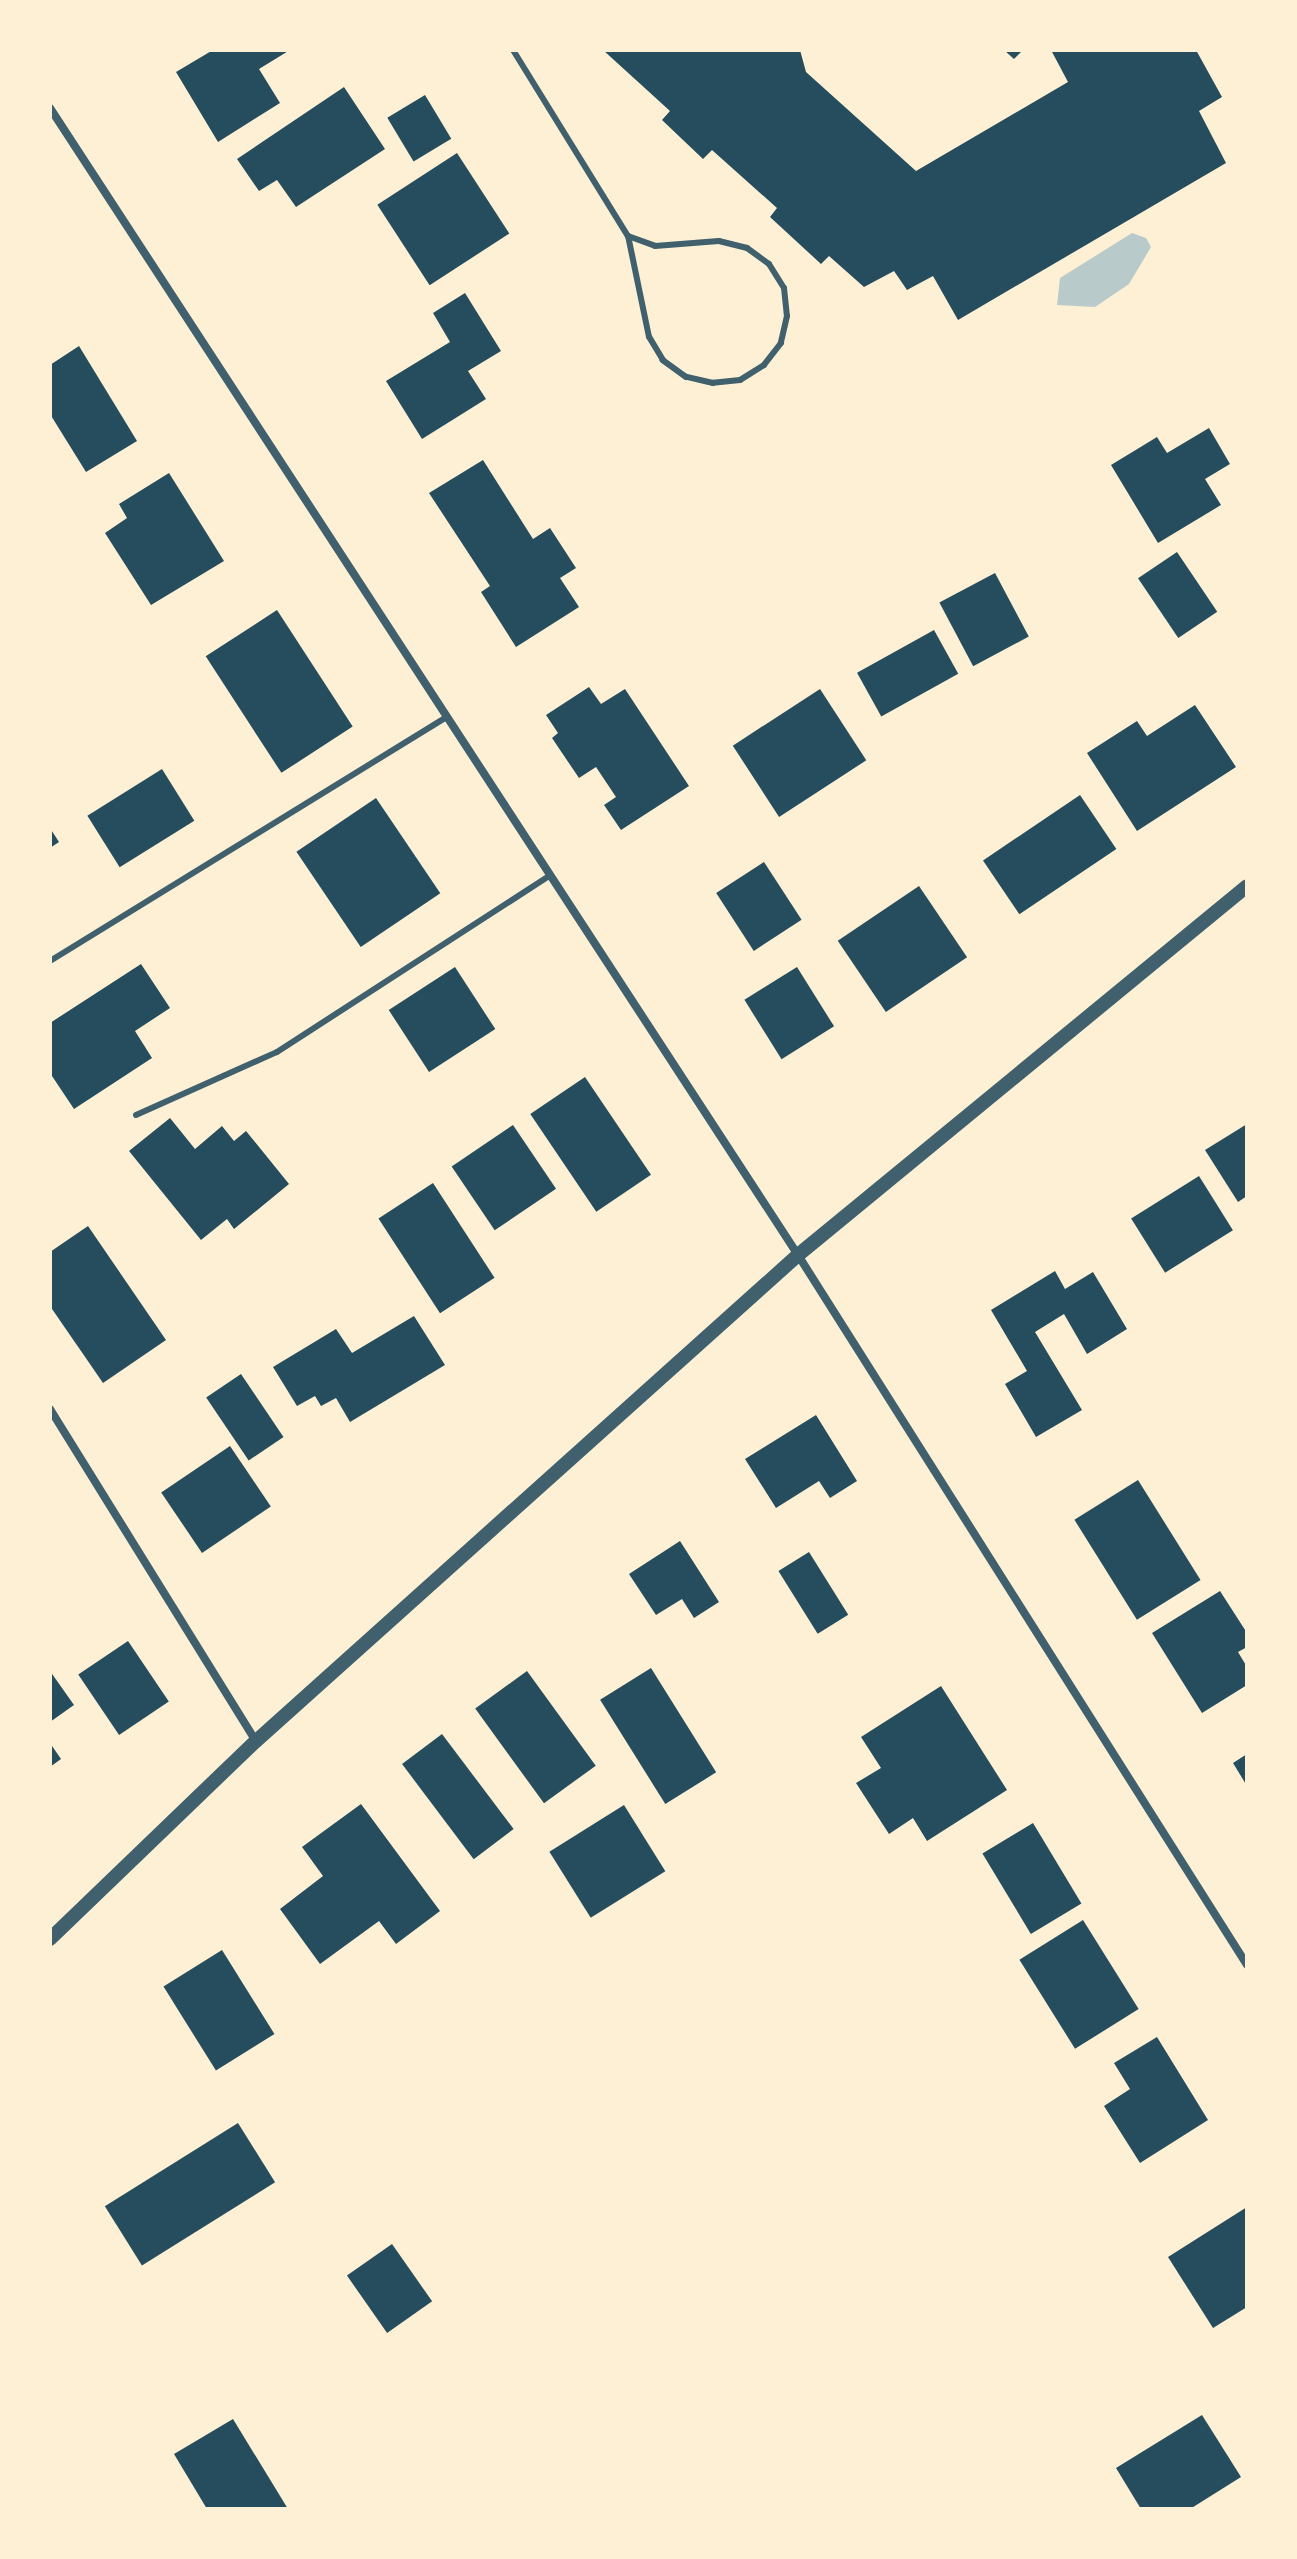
<!DOCTYPE html>
<html>
<head>
<meta charset="utf-8">
<style>
	body { margin:0 }
	#map { position:relative; width:1297px; height:2559px; overflow:hidden; background:#fdf0d5; font-family:"Source Sans 3",sans-serif }
	div>[style] { position:absolute }
	.green>* { inset:0; background:#b9caca }
	.building>* { inset:0; background:#264d5e; transform-origin:0 0 }
	.service>* { height:6px; margin:-3px; padding:0 3px; transform-origin:3px; border-radius:3px; background:#3f606c }
	.minor>* { height:8px; margin:-4px; padding:0 4px; transform-origin:4px; border-radius:4px; background:#3f606c }
	.tertiary>* { height:14px; margin:-7px; padding:0 7px; transform-origin:7px; border-radius:7px; background:#3f606c }
	span { translate:-50% -50%; white-space:nowrap; text-align:center; line-height:1.15; -webkit-text-stroke:7px #fdf0d5; paint-order:stroke }
	.frame { position:absolute; inset:0; border:52px solid #fdf0d5; pointer-events:none }
</style>
</head>
<body>
<div id="map">
	<div class="green">
		<div style="clip-path:polygon(1132px 233px,1146px 238px,1151px 247px,1129px 284px,1095px 307px,1057px 305px,1060px 278px)"></div>
	</div>
	<div class="building">
		<div style="clip-path:polygon(213px 50px,290px 50px,259px 69px,280px 103px,218px 142px,176px 72px)"></div>
		<div style="clip-path:polygon(603px 50px,800px 50px,806px 72px,916px 171px,1068px 82px,1051px 50px,1196px 50px,1222px 97px,1199px 111px,1226px 163px,958px 320px,933px 276px,907px 290px,894px 271px,864px 287px,829px 256px,821px 264px,770px 217px,777px 208px,712px 150px,703px 159px,662px 120px,670px 111px)"></div>
		<div style="clip-path:polygon(1004px 50px,1023px 50px,1014px 59px)"></div>
		<div style="clip-path:polygon(344px 87px,385px 149px,296px 207px,277px 180px,259px 191px,237px 159px)"></div>
		<div style="left:425px;top:95px;width:51px;height:44px;rotate:59deg"></div>
		<div style="left:457px;top:153px;width:96px;height:95px;rotate:57deg"></div>
		<div style="clip-path:polygon(465px 293px,501px 351px,468px 371px,486px 399px,422px 439px,386px 381px,450px 342px,433px 313px)"></div>
		<div style="clip-path:polygon(79px 346px,137px 441px,86px 472px,50px 414px,50px 365px)"></div>
		<div style="clip-path:polygon(1209px 428px,1230px 464px,1205px 479px,1221px 505px,1158px 543px,1111px 465px,1157px 437px,1167px 453px)"></div>
		<div style="clip-path:polygon(483px 460px,533px 539px,550px 528px,576px 568px,560px 578px,579px 607px,516px 647px,481px 592px,490px 586px,429px 493px)"></div>
		<div style="clip-path:polygon(169px 473px,224px 561px,151px 605px,105px 533px,127px 518px,119px 504px)"></div>
		<div style="left:1177px;top:552px;width:72px;height:47px;rotate:56deg"></div>
		<div style="left:995px;top:573px;width:72px;height:63px;rotate:62deg"></div>
		<div style="left:277px;top:610px;width:139px;height:85px;rotate:57deg"></div>
		<div style="left:934px;top:630px;width:50px;height:88px;rotate:61deg"></div>
		<div style="clip-path:polygon(589px 687px,601px 704px,625px 689px,689px 786px,621px 830px,604px 805px,616px 797px,596px 767px,579px 778px,552px 738px,558px 733px,546px 715px)"></div>
		<div style="left:820px;top:689px;width:85px;height:104px;rotate:57deg"></div>
		<div style="clip-path:polygon(1195px 705px,1236px 767px,1137px 831px,1087px 753px,1137px 721px,1147px 736px)"></div>
		<div style="left:162px;top:769px;width:61px;height:88px;rotate:58deg"></div>
		<div style="left:1080px;top:795px;width:65px;height:117px;rotate:56deg"></div>
		<div style="left:376px;top:798px;width:115px;height:96px;rotate:56deg"></div>
		<div style="clip-path:polygon(50px 828px,59px 842px,50px 848px)"></div>
		<div style="left:764px;top:862px;width:69px;height:57px;rotate:57deg"></div>
		<div style="left:919px;top:886px;width:86px;height:98px;rotate:56deg"></div>
		<div style="clip-path:polygon(141px 964px,170px 1008px,135px 1031px,152px 1058px,74px 1109px,50px 1073px,50px 1023px)"></div>
		<div style="left:455px;top:967px;width:74px;height:79px;rotate:57deg"></div>
		<div style="left:797px;top:967px;width:70px;height:62px;rotate:58deg"></div>
		<div style="left:585px;top:1077px;width:118px;height:66px;rotate:56deg"></div>
		<div style="clip-path:polygon(170px 1118px,195px 1149px,222px 1126px,234px 1141px,246px 1131px,289px 1184px,234px 1229px,227px 1219px,201px 1240px,129px 1151px)"></div>
		<div style="clip-path:polygon(1247px 1124px,1247px 1196px,1238px 1202px,1205px 1150px)"></div>
		<div style="left:513px;top:1125px;width:77px;height:74px;rotate:56deg"></div>
		<div style="left:1199px;top:1176px;width:64px;height:80px;rotate:58deg"></div>
		<div style="left:433px;top:1183px;width:113px;height:65px;rotate:57deg"></div>
		<div style="clip-path:polygon(88px 1226px,166px 1340px,103px 1383px,50px 1306px,50px 1252px)"></div>
		<div style="clip-path:polygon(1055px 1271px,1065px 1289px,1093px 1272px,1127px 1329px,1087px 1354px,1064px 1314px,1035px 1332px,1082px 1410px,1036px 1437px,1005px 1384px,1027px 1371px,991px 1310px)"></div>
		<div style="clip-path:polygon(414px 1316px,445px 1365px,350px 1422px,336px 1398px,321px 1406px,315px 1396px,297px 1406px,273px 1367px,336px 1329px,352px 1353px)"></div>
		<div style="left:241px;top:1374px;width:76px;height:42px;rotate:56deg"></div>
		<div style="clip-path:polygon(816px 1415px,857px 1481px,830px 1498px,819px 1481px,776px 1508px,745px 1459px)"></div>
		<div style="left:230px;top:1446px;width:73px;height:83px;rotate:56deg"></div>
		<div style="left:1138px;top:1480px;width:118px;height:75px;rotate:58deg"></div>
		<div style="clip-path:polygon(680px 1541px,719px 1602px,694px 1618px,682px 1599px,656px 1615px,629px 1574px)"></div>
		<div style="left:809px;top:1552px;width:74px;height:36px;rotate:58deg"></div>
		<div style="clip-path:polygon(1220px 1591px,1247px 1633px,1247px 1647px,1238px 1652px,1247px 1667px,1247px 1685px,1202px 1713px,1152px 1633px)"></div>
		<div style="left:128px;top:1641px;width:73px;height:60px;rotate:56deg"></div>
		<div style="left:651px;top:1668px;width:123px;height:60px;rotate:58deg"></div>
		<div style="clip-path:polygon(50px 1671px,74px 1705px,50px 1722px)"></div>
		<div style="left:527px;top:1671px;width:117px;height:64px;rotate:54deg"></div>
		<div style="clip-path:polygon(941px 1686px,1007px 1790px,927px 1841px,913px 1818px,889px 1834px,856px 1783px,881px 1768px,861px 1737px)"></div>
		<div style="left:442px;top:1734px;width:119px;height:50px;rotate:53deg"></div>
		<div style="clip-path:polygon(50px 1743px,61px 1759px,50px 1767px)"></div>
		<div style="clip-path:polygon(1247px 1754px,1247px 1786px,1233px 1763px)"></div>
		<div style="clip-path:polygon(361px 1804px,440px 1911px,396px 1944px,379px 1921px,320px 1964px,280px 1909px,323px 1876px,302px 1847px)"></div>
		<div style="left:624px;top:1805px;width:78px;height:88px;rotate:58deg"></div>
		<div style="left:1033px;top:1823px;width:94px;height:59px;rotate:59deg"></div>
		<div style="left:1083px;top:1920px;width:105px;height:75px;rotate:58deg"></div>
		<div style="left:222px;top:1950px;width:99px;height:69px;rotate:58deg"></div>
		<div style="clip-path:polygon(1157px 2037px,1208px 2120px,1140px 2163px,1104px 2106px,1130px 2089px,1114px 2063px)"></div>
		<div style="left:238px;top:2123px;width:70px;height:157px;rotate:58deg"></div>
		<div style="clip-path:polygon(1247px 2207px,1247px 2307px,1213px 2328px,1168px 2257px)"></div>
		<div style="left:392px;top:2244px;width:70px;height:55px;rotate:55deg"></div>
		<div style="clip-path:polygon(1202px 2415px,1241px 2477px,1190px 2509px,1141px 2509px,1116px 2468px)"></div>
		<div style="clip-path:polygon(233px 2419px,288px 2509px,207px 2509px,174px 2454px)"></div>
	</div>
	<div class="service">
		<div style="left:513px;top:50px;width:219px;rotate:58.3deg"></div>
		<div style="left:628px;top:236px;width:29px;rotate:20deg"></div>
		<div style="left:655px;top:246px;width:64px;rotate:-4.5deg"></div>
		<div style="left:719px;top:241px;width:29px;rotate:14deg"></div>
		<div style="left:747px;top:248px;width:27px;rotate:36deg"></div>
		<div style="left:769px;top:264px;width:28px;rotate:58deg"></div>
		<div style="left:784px;top:288px;width:28px;rotate:84deg"></div>
		<div style="left:787px;top:316px;width:28px;rotate:103deg"></div>
		<div style="left:781px;top:343px;width:28px;rotate:128deg"></div>
		<div style="left:764px;top:365px;width:28px;rotate:148deg"></div>
		<div style="left:740px;top:380px;width:27px;rotate:174deg"></div>
		<div style="left:713px;top:383px;width:28px;rotate:-167deg"></div>
		<div style="left:686px;top:377px;width:29px;rotate:-144deg"></div>
		<div style="left:663px;top:360px;width:27px;rotate:-121deg"></div>
		<div style="left:649px;top:337px;width:103px;rotate:-101.7deg"></div>
		<div style="left:50px;top:961px;width:464px;rotate:-31.6deg"></div>
		<div style="left:136px;top:1115px;width:154px;rotate:-24.1deg"></div>
		<div style="left:277px;top:1052px;width:324px;rotate:-32.9deg"></div>
	</div>
	<div class="minor">
		<div style="left:50px;top:108px;width:1369px;rotate:56.89deg"></div>
		<div style="left:798px;top:1255px;width:840px;rotate:57.69deg"></div>
		<div style="left:50px;top:1409px;width:391px;rotate:58.2deg"></div>
	</div>
	<div class="tertiary">
		<div style="left:50px;top:1939px;width:286px;rotate:-43.9deg"></div>
		<div style="left:256px;top:1741px;width:728px;rotate:-41.88deg"></div>
		<div style="left:798px;top:1255px;width:581px;rotate:-39.41deg"></div>
	</div>
	<div class="frame"></div>
</div>
</body>
</html>
